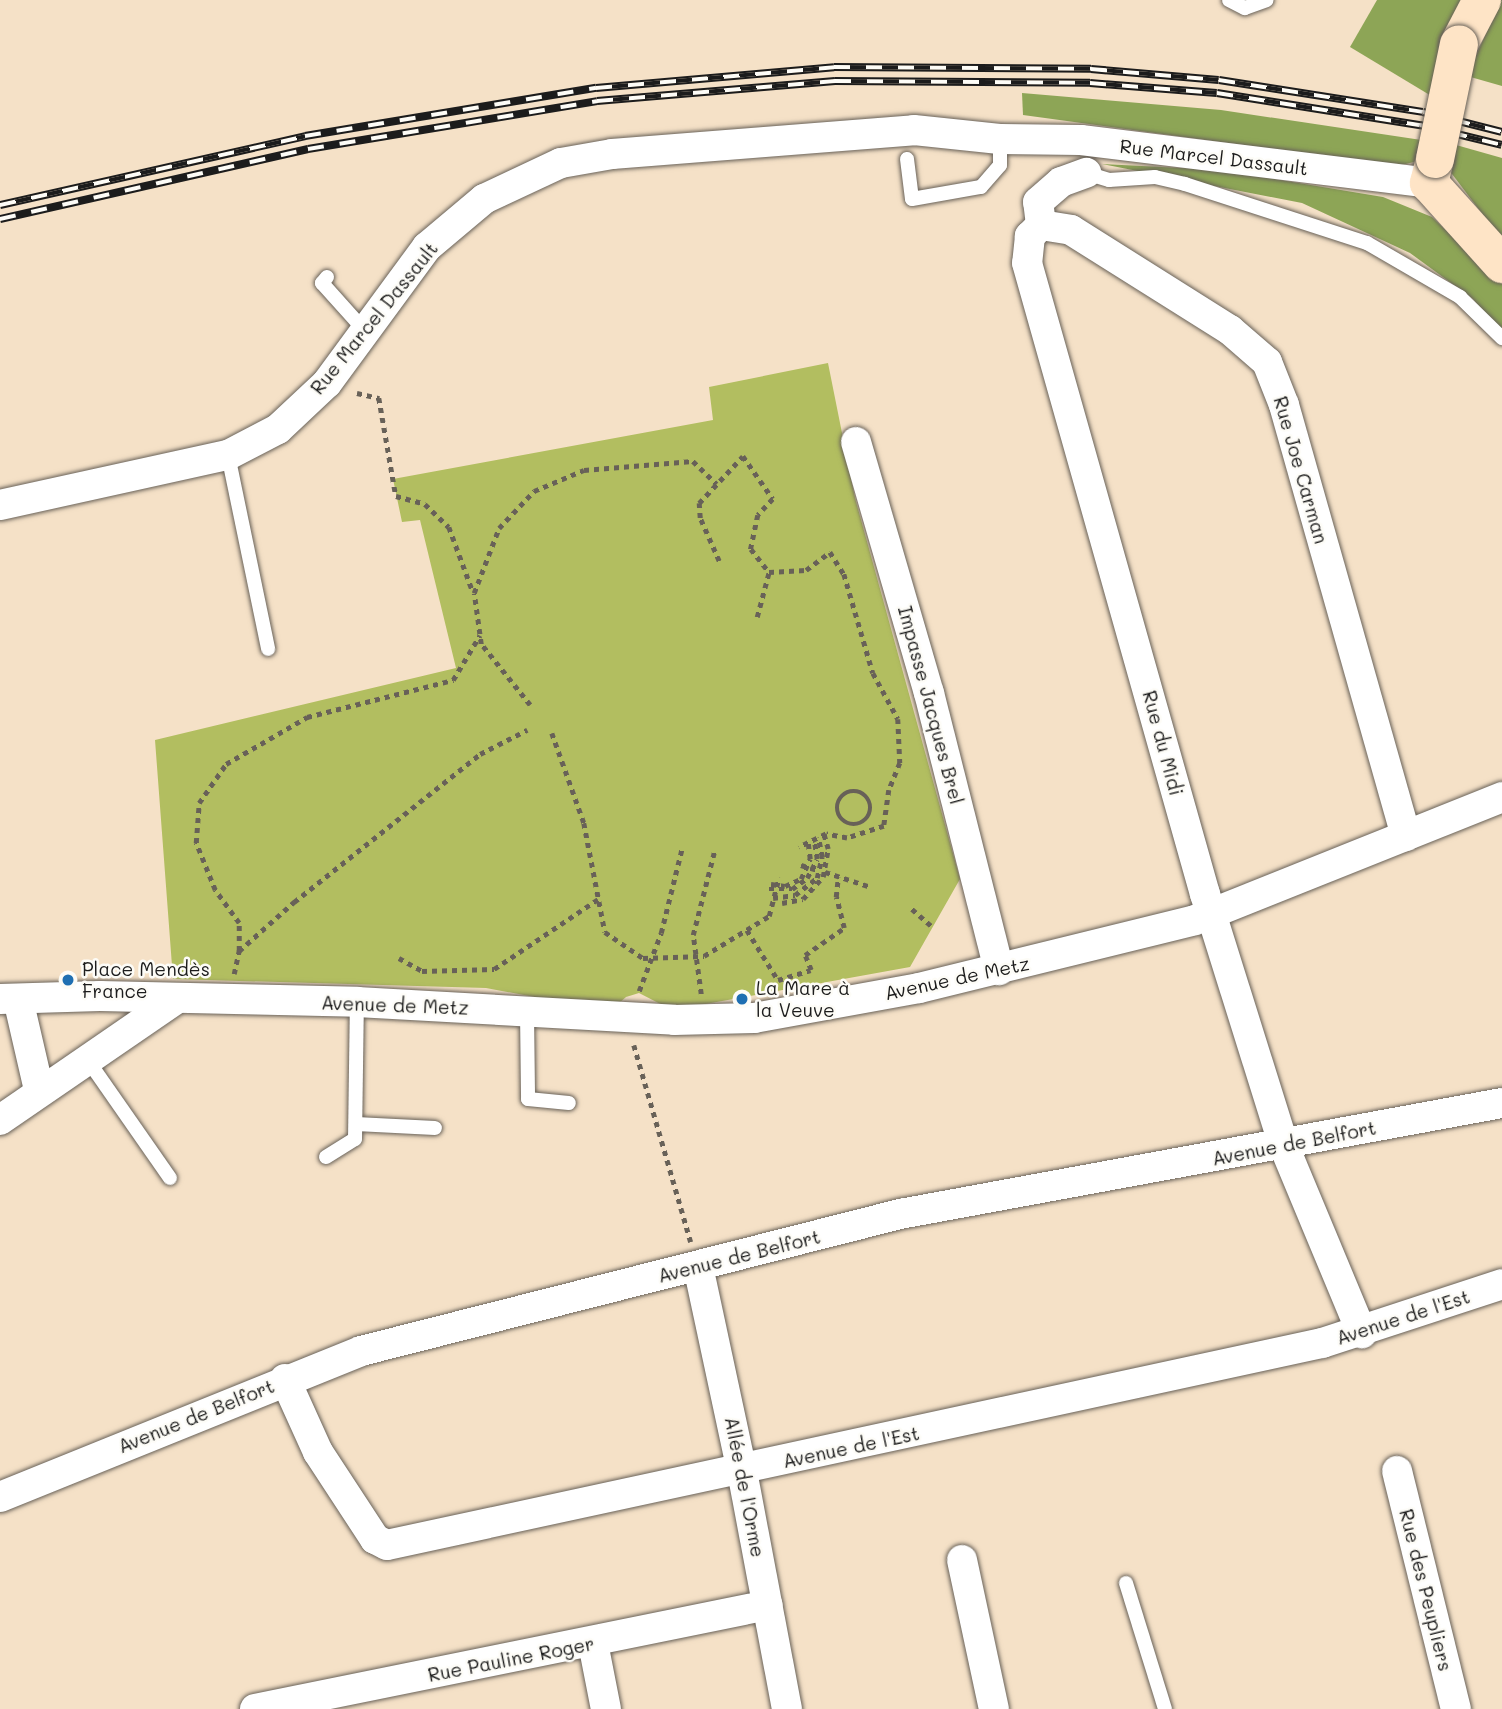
<!DOCTYPE html>
<html>
<head>
<meta charset="utf-8">
<style>
	body { margin:0 }
	#map { position:relative; width:1502px; height:1709px; overflow:hidden; background:#f5e1c7; font-family:Mali,sans-serif }
	div>[style] { position:absolute }
	.green>* { inset:0; background:#b2be60 }
	.forest>* { inset:0; background:#8da556 }
	.path>* { height:4.5px; margin-top:-2.25px; transform-origin:0; background:repeating-linear-gradient(90deg,#686158 0 5px,transparent 0 10px) }
	.path>.ring { margin:-2.25px; padding:0; box-sizing:content-box; background:none; border:4.5px solid #686158; border-radius:50% }
	.roads { filter:drop-shadow(0 0 2px #686158) drop-shadow(0 0 2px #686158) }
	.lane>* { height:14px; margin:-7px; padding:0 7px; transform-origin:7px; border-radius:7px; background:#fff }
	.street>* { height:30px; margin:-15px; padding:0 15px; transform-origin:15px; border-radius:15px; background:#fff }
	.secondary>* { height:38px; margin:-19px; padding:0 19px; transform-origin:19px; border-radius:19px; background:#fee4c6 }
	.rail>* { height:8px; margin-top:-4px; transform-origin:0; background:repeating-linear-gradient(90deg,#fdfcf7 0 16px,#1c1c1c 0 32px); box-sizing:border-box; border-block:2px solid #1c1c1c }
	.bridges { filter:drop-shadow(0 0 2px #686158) drop-shadow(0 0 2px #686158) }
	.secondary-bridge>* { height:38px; margin:-19px; padding:0 19px; transform-origin:19px; border-radius:19px; background:#fee4c6 }
	.dots>* { width:19px; height:19px; translate:-50% -50%; box-sizing:border-box; border:4px solid #fdfcf7; border-radius:50% }
	span { translate:-50% -50%; white-space:nowrap; text-align:center; line-height:1.15; -webkit-text-stroke:5px #fdfcf7; paint-order:stroke }
	.street-label { font-size:19px; color:#1c1c1c }
	.poi-label { font-size:19px; color:#1c1c1c }
	.left { translate:0 -50%; text-align:left }
</style>
</head>
<body>
<div id="map">
	<div class="green">
		<div style="clip-path:polygon(828px 363px,855px 498px,960px 879px,910px 967px,672px 1010px,639px 993px,626px 997px,610px 1011px,486px 988px,173px 979px,155px 740px,456px 668px,420px 520px,402px 522px,393px 479px,713px 420px,709px 387px)"></div>
	</div>
	<div class="forest">
		<div style="clip-path:polygon(1377px 0,1462px 0,1438px 100px,1350px 47px)"></div>
		<div style="clip-path:polygon(1501px 0,1502px 0,1502px 86px,1467px 76px)"></div>
		<div style="clip-path:polygon(1022px 93px,1221px 110px,1428px 141px,1414px 162px,1397px 166px,1023px 115px)"></div>
		<div style="clip-path:polygon(1449px 143px,1502px 158px,1502px 240px,1446px 166px)"></div>
		<div style="clip-path:polygon(1102px 164px,1221px 170px,1383px 197px,1432px 217px,1502px 284px,1502px 333px,1473px 299px,1410px 253px,1302px 203px)"></div>
	</div>
	<div class="path">
		<div style="left:357px;top:393px;width:23px;rotate:13deg"></div>
		<div style="left:379px;top:398px;width:99px;rotate:80.2deg"></div>
		<div style="left:396px;top:496px;width:30px;rotate:15deg"></div>
		<div style="left:425px;top:504px;width:33px;rotate:44deg"></div>
		<div style="left:449px;top:527px;width:69px;rotate:69.7deg"></div>
		<div style="left:719px;top:561px;width:47px;rotate:-113.8deg"></div>
		<div style="left:700px;top:518px;width:15px;rotate:-94deg"></div>
		<div style="left:699px;top:503px;width:64px;rotate:-46.9deg"></div>
		<div style="left:743px;top:456px;width:52px;rotate:55.1deg"></div>
		<div style="left:773px;top:499px;width:22px;rotate:133deg"></div>
		<div style="left:758px;top:515px;width:35px;rotate:102deg"></div>
		<div style="left:751px;top:549px;width:29px;rotate:52deg"></div>
		<div style="left:769px;top:572px;width:37px;rotate:-3deg"></div>
		<div style="left:806px;top:570px;width:30px;rotate:-37deg"></div>
		<div style="left:830px;top:552px;width:26px;rotate:58deg"></div>
		<div style="left:844px;top:574px;width:103px;rotate:73.7deg"></div>
		<div style="left:873px;top:673px;width:52px;rotate:61.5deg"></div>
		<div style="left:898px;top:719px;width:44px;rotate:87.4deg"></div>
		<div style="left:900px;top:763px;width:29px;rotate:112deg"></div>
		<div style="left:889px;top:790px;width:36px;rotate:98deg"></div>
		<div style="left:884px;top:826px;width:39px;rotate:162deg"></div>
		<div style="left:847px;top:838px;width:21px;rotate:-169deg"></div>
		<div style="left:826px;top:834px;width:30px;rotate:154deg"></div>
		<div style="left:757px;top:617px;width:47px;rotate:-75.1deg"></div>
		<div style="left:530px;top:705px;width:78px;rotate:-128.8deg"></div>
		<div style="left:481px;top:644px;width:51px;rotate:-97.8deg"></div>
		<div style="left:474px;top:593px;width:70px;rotate:-69deg"></div>
		<div style="left:499px;top:528px;width:51px;rotate:-46.6deg"></div>
		<div style="left:534px;top:491px;width:54px;rotate:-22.8deg"></div>
		<div style="left:584px;top:470px;width:109px;rotate:-4.7deg"></div>
		<div style="left:693px;top:461px;width:33px;rotate:44deg"></div>
		<div style="left:552px;top:733px;width:96px;rotate:70.4deg"></div>
		<div style="left:584px;top:823px;width:111px;rotate:79.1deg"></div>
		<div style="left:605px;top:932px;width:46px;rotate:34.4deg"></div>
		<div style="left:643px;top:958px;width:61px;rotate:-1.9deg"></div>
		<div style="left:704px;top:956px;width:76px;rotate:-31.6deg"></div>
		<div style="left:769px;top:916px;width:40px;rotate:-75.6deg"></div>
		<div class="ring" style="left:837px;top:791px;width:29.5px;height:29.5px"></div>
		<div style="left:801px;top:865px;width:17px;rotate:17deg"></div>
		<div style="left:825px;top:872px;width:48px;rotate:18.1deg"></div>
		<div style="left:771px;top:884px;width:14px;rotate:8deg"></div>
		<div style="left:785px;top:886px;width:17px;rotate:-24deg"></div>
		<div style="left:801px;top:879px;width:22px;rotate:-66deg"></div>
		<div style="left:810px;top:859px;width:16px;rotate:-97deg"></div>
		<div style="left:769px;top:889px;width:23px"></div>
		<div style="left:792px;top:889px;width:19px;rotate:-36deg"></div>
		<div style="left:807px;top:878px;width:21px;rotate:-62deg"></div>
		<div style="left:817px;top:859px;width:19px;rotate:-99deg"></div>
		<div style="left:773px;top:898px;width:22px;rotate:-8deg"></div>
		<div style="left:795px;top:895px;width:28px;rotate:-38deg"></div>
		<div style="left:817px;top:878px;width:22px;rotate:-77deg"></div>
		<div style="left:822px;top:857px;width:20px;rotate:-101deg"></div>
		<div style="left:782px;top:903px;width:21px;rotate:-11deg"></div>
		<div style="left:803px;top:899px;width:30px;rotate:-48deg"></div>
		<div style="left:823px;top:877px;width:28px;rotate:-80deg"></div>
		<div style="left:828px;top:849px;width:15px;rotate:-106deg"></div>
		<div style="left:912px;top:909px;width:28px;rotate:41deg"></div>
		<div style="left:747px;top:930px;width:59px;rotate:58.2deg"></div>
		<div style="left:778px;top:980px;width:34px;rotate:-17deg"></div>
		<div style="left:811px;top:970px;width:16px;rotate:-112deg"></div>
		<div style="left:805px;top:955px;width:47px;rotate:-34.7deg"></div>
		<div style="left:844px;top:928px;width:32px;rotate:-104deg"></div>
		<div style="left:836px;top:897px;width:20px;rotate:-84deg"></div>
		<div style="left:239px;top:951px;width:28px;rotate:-90deg"></div>
		<div style="left:239px;top:923px;width:41px;rotate:-126deg"></div>
		<div style="left:215px;top:890px;width:51px;rotate:-112deg"></div>
		<div style="left:196px;top:843px;width:40px;rotate:-85.7deg"></div>
		<div style="left:199px;top:803px;width:47px;rotate:-55.3deg"></div>
		<div style="left:226px;top:764px;width:94px;rotate:-30.1deg"></div>
		<div style="left:307px;top:717px;width:151px;rotate:-14.2deg"></div>
		<div style="left:453px;top:680px;width:52px;rotate:-59deg"></div>
		<div style="left:399px;top:958px;width:26px;rotate:29deg"></div>
		<div style="left:422px;top:971px;width:72px;rotate:-1.6deg"></div>
		<div style="left:494px;top:969px;width:125px;rotate:-33.9deg"></div>
		<div style="left:234px;top:974px;width:24px;rotate:-78deg"></div>
		<div style="left:239px;top:951px;width:74px;rotate:-41.7deg"></div>
		<div style="left:294px;top:902px;width:238px;rotate:-38.5deg"></div>
		<div style="left:480px;top:754px;width:53px;rotate:-27.1deg"></div>
		<div style="left:639px;top:991px;width:62px;rotate:-69.2deg"></div>
		<div style="left:661px;top:933px;width:88px;rotate:-76.1deg"></div>
		<div style="left:701px;top:994px;width:60px;rotate:-97.7deg"></div>
		<div style="left:693px;top:935px;width:89px;rotate:-75.7deg"></div>
		<div style="left:634px;top:1045px;width:205px;rotate:73.9deg"></div>
	</div>
	<div class="roads">
		<div class="lane">
			<div style="left:1229px;top:0;width:18px;rotate:27deg"></div>
			<div style="left:1245px;top:8px;width:23px;rotate:-20deg"></div>
			<div style="left:907px;top:159px;width:40px;rotate:82.9deg"></div>
			<div style="left:912px;top:199px;width:70px;rotate:-9.9deg"></div>
			<div style="left:981px;top:187px;width:29px;rotate:-49deg"></div>
			<div style="left:1000px;top:165px;width:26px;rotate:-90deg"></div>
			<div style="left:1086px;top:173px;width:24px;rotate:17deg"></div>
			<div style="left:1109px;top:180px;width:46px;rotate:-3.7deg"></div>
			<div style="left:1155px;top:177px;width:31px;rotate:13deg"></div>
			<div style="left:1185px;top:184px;width:191px;rotate:18deg"></div>
			<div style="left:1367px;top:243px;width:108px;rotate:30.1deg"></div>
			<div style="left:1460px;top:297px;width:59px;rotate:44.3deg"></div>
			<div style="left:327px;top:277px;width:8px;rotate:130deg"></div>
			<div style="left:322px;top:283px;width:64px;rotate:48.1deg"></div>
			<div style="left:228px;top:455px;width:198px;rotate:78.3deg"></div>
			<div style="left:527px;top:1012px;width:87px;rotate:89.3deg"></div>
			<div style="left:528px;top:1099px;width:41px;rotate:5.6deg"></div>
			<div style="left:87px;top:1059px;width:145px;rotate:55.1deg"></div>
			<div style="left:356px;top:1124px;width:79px;rotate:2.9deg"></div>
			<div style="left:326px;top:1157px;width:34px;rotate:-32deg"></div>
			<div style="left:355px;top:1139px;width:137px;rotate:-89.2deg"></div>
			<div style="left:1126px;top:1583px;width:132px;rotate:72.8deg"></div>
		</div>
		<div class="street">
			<div style="left:1041px;top:225px;width:16px;rotate:135deg"></div>
			<div style="left:1030px;top:236px;width:27px;rotate:96deg"></div>
			<div style="left:1027px;top:263px;width:656px;rotate:74.25deg"></div>
			<div style="left:1205px;top:894px;width:264px;rotate:72.6deg"></div>
			<div style="left:1284px;top:1146px;width:203px;rotate:67.4deg"></div>
			<div style="left:1041px;top:225px;width:30px;rotate:9deg"></div>
			<div style="left:1071px;top:230px;width:188px;rotate:32.2deg"></div>
			<div style="left:1230px;top:330px;width:49px;rotate:40.9deg"></div>
			<div style="left:1267px;top:362px;width:46px;rotate:68.4deg"></div>
			<div style="left:1284px;top:405px;width:448px;rotate:74.2deg"></div>
			<div style="left:1041px;top:225px;width:23px;rotate:-97deg"></div>
			<div style="left:1038px;top:202px;width:30px;rotate:-41deg"></div>
			<div style="left:1061px;top:182px;width:27px;rotate:-20deg"></div>
			<div style="left:856px;top:442px;width:261px;rotate:73.8deg"></div>
			<div style="left:929px;top:693px;width:286px;rotate:75.8deg"></div>
			<div style="left:0;top:505px;width:233px;rotate:-12.4deg"></div>
			<div style="left:228px;top:455px;width:56px;rotate:-27.5deg"></div>
			<div style="left:278px;top:429px;width:67px;rotate:-43.2deg"></div>
			<div style="left:327px;top:383px;width:169px;rotate:-53.7deg"></div>
			<div style="left:427px;top:247px;width:75px;rotate:-40.1deg"></div>
			<div style="left:484px;top:199px;width:85px;rotate:-25.1deg"></div>
			<div style="left:561px;top:163px;width:52px;rotate:-10deg"></div>
			<div style="left:612px;top:154px;width:303px;rotate:-4.5deg"></div>
			<div style="left:914px;top:130px;width:86px;rotate:6deg"></div>
			<div style="left:1000px;top:139px;width:81px;rotate:0.7deg"></div>
			<div style="left:1081px;top:140px;width:351px;rotate:7deg"></div>
			<div style="left:0;top:999px;width:100px;rotate:-1.7deg"></div>
			<div style="left:100px;top:996px;width:257px;rotate:1.3deg"></div>
			<div style="left:357px;top:1002px;width:318px;rotate:3.2deg"></div>
			<div style="left:674px;top:1020px;width:80px;rotate:-1.4deg"></div>
			<div style="left:754px;top:1018px;width:168px;rotate:-10.3deg"></div>
			<div style="left:919px;top:988px;width:284px;rotate:-13.8deg"></div>
			<div style="left:1195px;top:920px;width:331px;rotate:-21.8deg"></div>
			<div style="left:18px;top:999px;width:93px;rotate:77deg"></div>
			<div style="left:0;top:1120px;width:214px;rotate:-34.5deg"></div>
			<div style="left:698px;top:1266px;width:210px;rotate:77.9deg"></div>
			<div style="left:742px;top:1471px;width:242px;rotate:79.3deg"></div>
			<div style="left:285px;top:1379px;width:80px;rotate:65.7deg"></div>
			<div style="left:318px;top:1452px;width:104px;rotate:56.8deg"></div>
			<div style="left:375px;top:1539px;width:13px;rotate:27deg"></div>
			<div style="left:387px;top:1545px;width:957px;rotate:-12.19deg"></div>
			<div style="left:1322px;top:1343px;width:189px;rotate:-18.1deg"></div>
			<div style="left:1397px;top:1471px;width:245px;rotate:76.1deg"></div>
			<div style="left:0;top:1497px;width:389px;rotate:-22deg"></div>
			<div style="left:361px;top:1351px;width:556px;rotate:-14.26deg"></div>
			<div style="left:900px;top:1214px;width:612px;rotate:-10.45deg"></div>
			<div style="left:962px;top:1560px;width:152px;rotate:77.9deg"></div>
			<div style="left:593px;top:1643px;width:67px;rotate:78.9deg"></div>
			<div style="left:255px;top:1709px;width:523px;rotate:-11.46deg"></div>
		</div>
		<div class="secondary">
			<div style="left:1459px;top:44px;width:50px;rotate:-62.4deg"></div>
			<div style="left:1435px;top:159px;width:25px;rotate:104deg"></div>
			<div style="left:1429px;top:183px;width:109px;rotate:48deg"></div>
		</div>
	</div>
	<div class="rail">
		<div style="left:0;top:205px;width:313px;rotate:-12.7deg"></div>
		<div style="left:305px;top:136px;width:295px;rotate:-9.4deg"></div>
		<div style="left:596px;top:88px;width:239px;rotate:-5deg"></div>
		<div style="left:834px;top:67px;width:257px;rotate:0.4deg"></div>
		<div style="left:1091px;top:69px;width:128px;rotate:4.9deg"></div>
		<div style="left:1219px;top:80px;width:206px;rotate:8.9deg"></div>
		<div style="left:1423px;top:112px;width:81px;rotate:14.2deg"></div>
		<div style="left:0;top:219px;width:316px;rotate:-12.8deg"></div>
		<div style="left:308px;top:149px;width:293px;rotate:-9.4deg"></div>
		<div style="left:597px;top:101px;width:239px;rotate:-4.8deg"></div>
		<div style="left:835px;top:81px;width:255px;rotate:0.4deg"></div>
		<div style="left:1090px;top:83px;width:127px;rotate:4.5deg"></div>
		<div style="left:1217px;top:93px;width:206px;rotate:9deg"></div>
		<div style="left:1420px;top:125px;width:84px;rotate:13.7deg"></div>
	</div>
	<div class="bridges">
		<div class="secondary-bridge">
			<div style="left:1435px;top:159px;width:117px;rotate:-78.2deg"></div>
		</div>
	</div>
	<div class="dots">
		<div style="left:68px;top:980px;background:#1f6fb2"></div>
		<div style="left:742px;top:999px;background:#1f6fb2"></div>
	</div>
	<div class="street-label">
		<span style="left:1214px;top:157px;rotate:7deg">Rue Marcel Dassault</span>
		<span style="left:374px;top:318px;rotate:-51deg">Rue Marcel Dassault</span>
		<span style="left:1301px;top:470px;rotate:74deg">Rue Joe Carman</span>
		<span style="left:931px;top:705px;rotate:75deg">Impasse Jacques Brel</span>
		<span style="left:1163px;top:743px;rotate:75deg">Rue du Midi</span>
		<span style="left:957px;top:978px;rotate:-12deg">Avenue de Metz</span>
		<span style="left:395px;top:1005px;rotate:2deg">Avenue de Metz</span>
		<span style="left:1294px;top:1143px;rotate:-11deg">Avenue de Belfort</span>
		<span style="left:739px;top:1256px;rotate:-14deg">Avenue de Belfort</span>
		<span style="left:1403px;top:1317px;rotate:-18deg">Avenue de l'Est</span>
		<span style="left:196px;top:1416px;rotate:-22deg">Avenue de Belfort</span>
		<span style="left:851px;top:1447px;rotate:-12deg">Avenue de l'Est</span>
		<span style="left:745px;top:1487px;rotate:79deg">Allée de l'Orme</span>
		<span style="left:1426px;top:1590px;rotate:76deg">Rue des Peupliers</span>
		<span style="left:511px;top:1659px;rotate:-11deg">Rue Pauline Roger</span>
	</div>
	<div class="poi-label">
		<span class="left" style="left:82px;top:980px">Place Mendès<br>France</span>
		<span class="left" style="left:756px;top:999px">La Mare à<br>la Veuve</span>
	</div>
</div>
</body>
</html>
